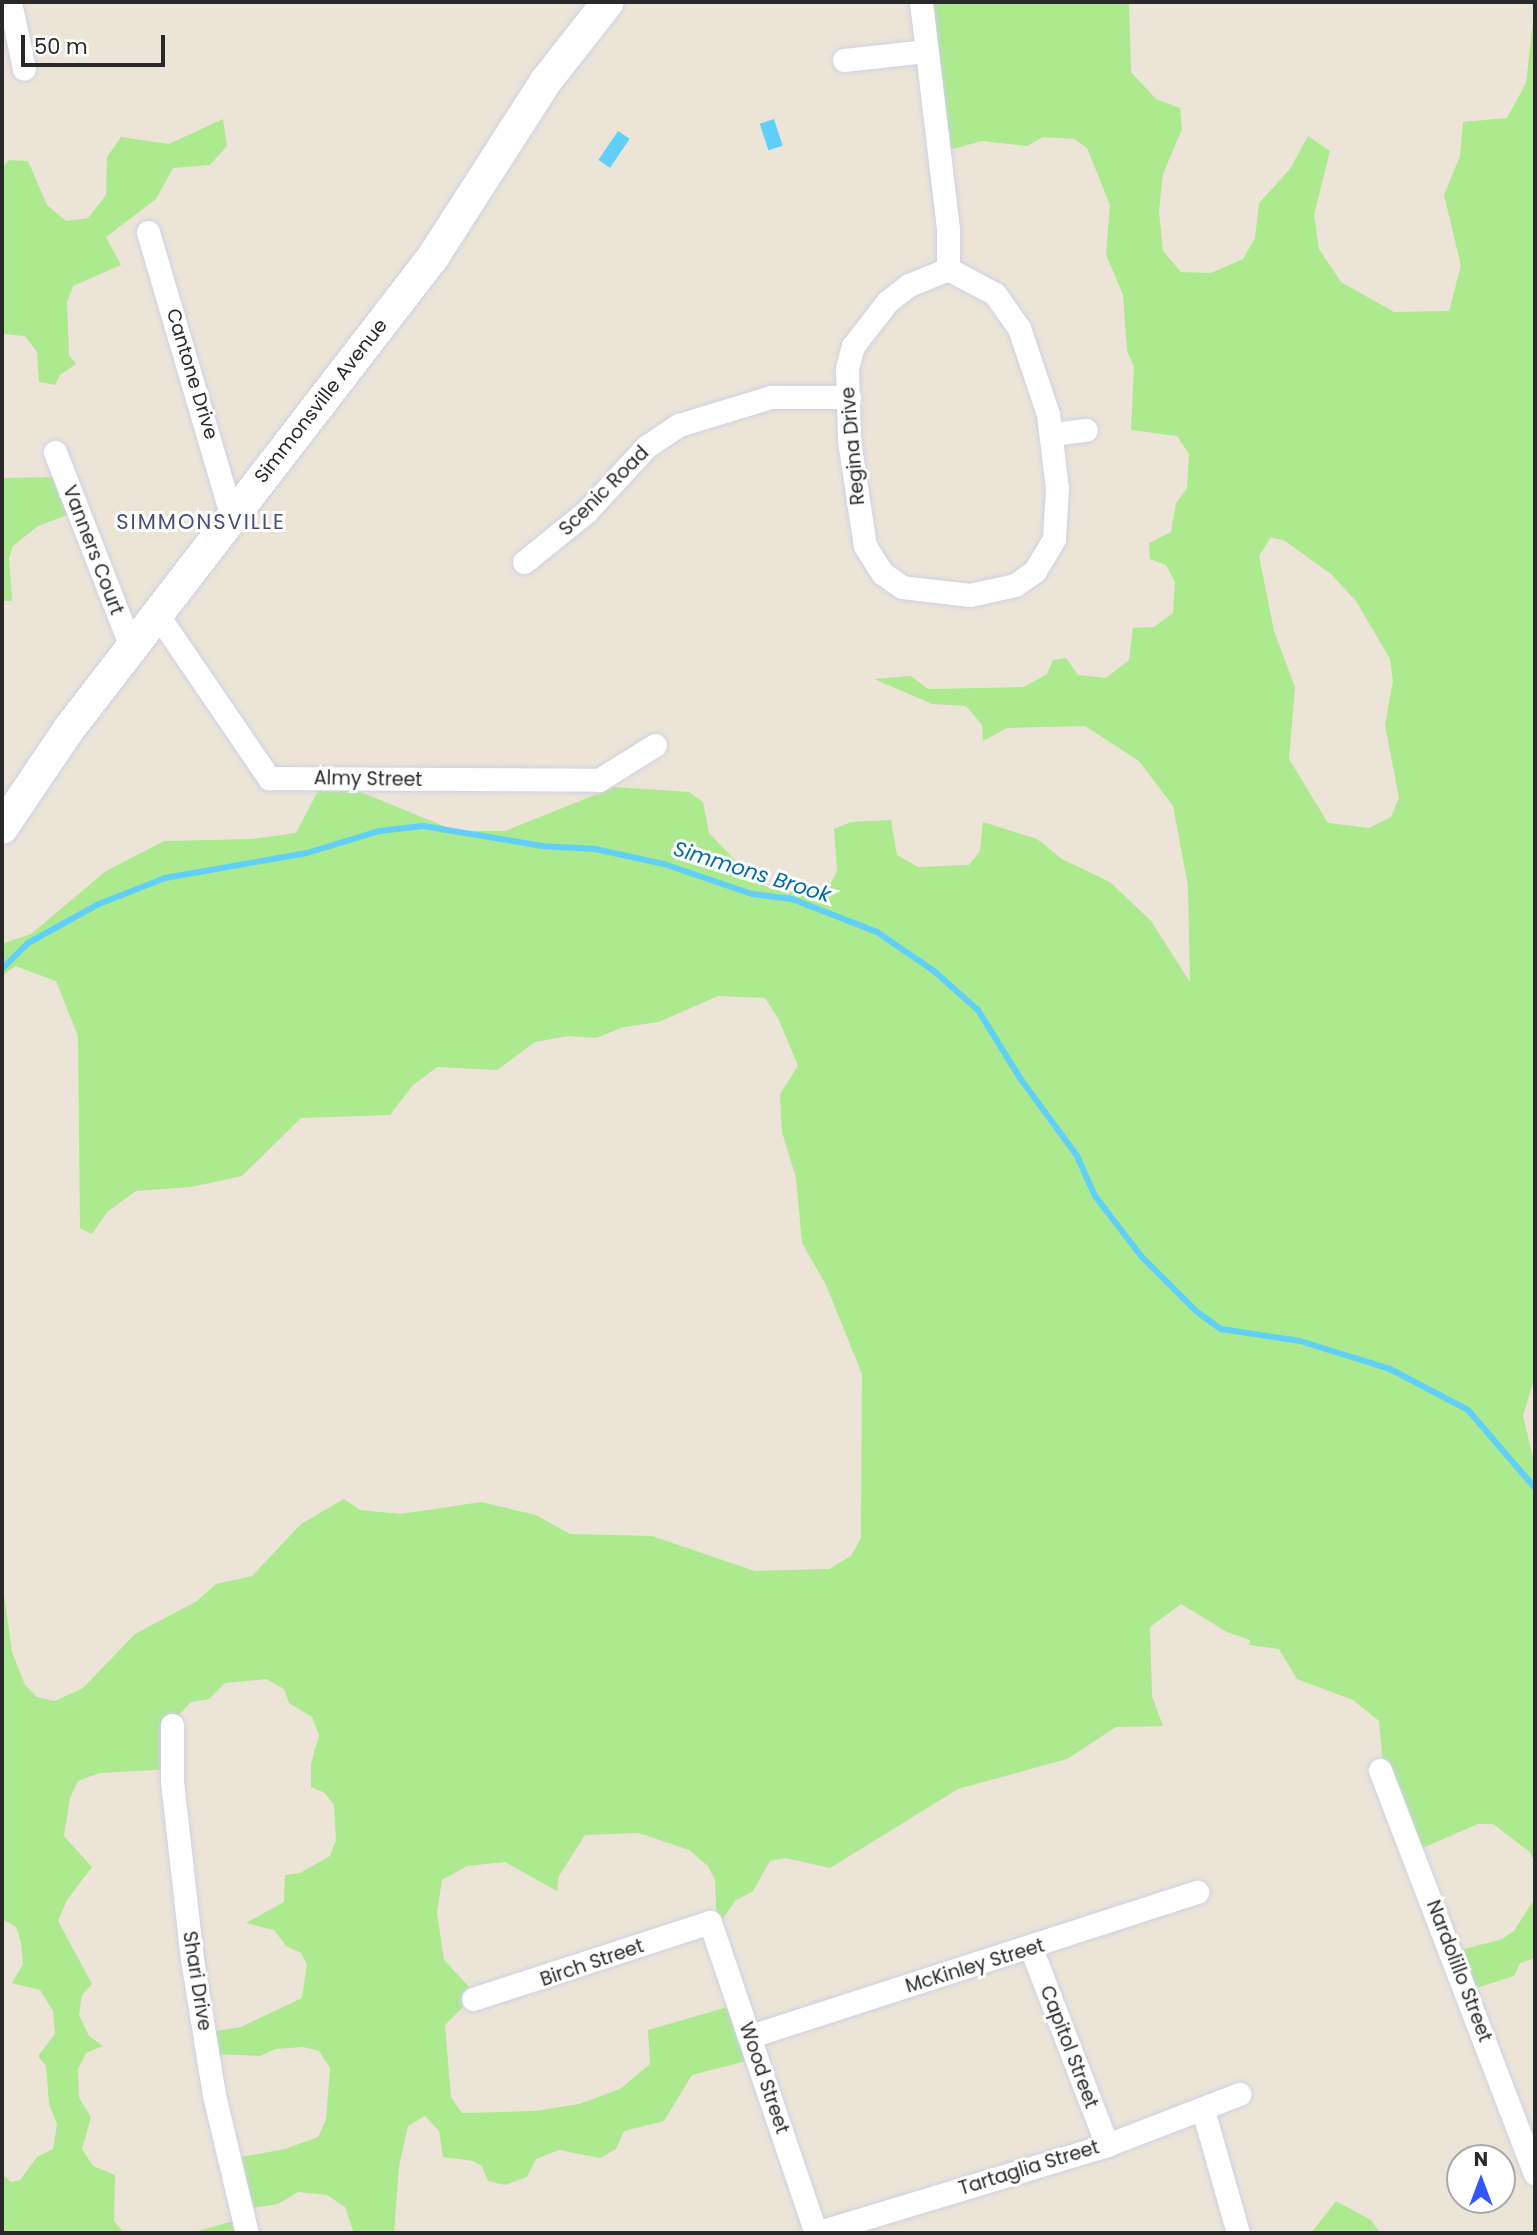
<!DOCTYPE html>
<html>
<head>
<meta charset="utf-8">
<style>
	body { margin:0 }
	#map { position:relative; width:1537px; height:2235px; overflow:hidden; background:#ede4d8; font-family:Poppins,sans-serif }
	div>[style] { position:absolute }
	.green>* { inset:0; background:#ace98f }
	.water>* { inset:0; background:#60cffa; transform-origin:0 0 }
	.stream>* { height:6px; margin:-3px; padding:0 3px; transform-origin:3px; border-radius:3px; background:#60cffa }
	.roads { filter:drop-shadow(0 0 2px #ced1e3) drop-shadow(0 0 2px #ced1e3) }
	.street>* { height:23px; margin:-11.5px; padding:0 11.5px; transform-origin:11.5px; border-radius:11.5px; background:#fff }
	.secondary>* { height:32px; margin:-16px; padding:0 16px; transform-origin:16px; border-radius:16px; background:#fff }
	span { translate:-50% -50%; white-space:nowrap; text-align:center; line-height:1.15; -webkit-text-stroke:6px #fff; paint-order:stroke }
	.street-label { font-size:19px; color:#292929 }
	.neighbourhood-label { font-size:21px; color:#454e7d; letter-spacing:2px }
	.water-label { font-size:21px; color:#006aa5; font-style:italic }
	.frame { position:absolute; inset:0; border:4px solid #292929; pointer-events:none }
	.north { position:absolute; left:1446px; top:2144px; width:70px; height:70px; box-sizing:border-box; background:#fff; border:2px solid #a9a9a9; border-radius:50%; rotate:0deg; font-size:19px; font-weight:700; line-height:28px; text-align:center; color:#292929 }
	.north::after { content:''; display:block; margin:auto; width:24px; height:32px; background:#3356ff; clip-path:polygon(50% 0,100% 100%,50% 72%,0 100%) }
	.scale { position:absolute; left:21px; top:35px; width:144px; height:32px; box-sizing:border-box; border:4px solid #292929; border-top:0; padding-left:9px; font-size:21px; line-height:24px; white-space:nowrap; color:#292929; -webkit-text-stroke:5px #fff; paint-order:stroke }
</style>
</head>
<body>
<div id="map">
	<div class="green">
		<div style="clip-path:polygon(evenodd,923px 2px,1129px 2px,1131px 72px,1156px 99px,1180px 108px,1182px 129px,1163px 174px,1159px 211px,1163px 251px,1181px 272px,1211px 273px,1243px 259px,1255px 238px,1259px 203px,1290px 169px,1308px 136px,1330px 151px,1314px 215px,1319px 249px,1341px 282px,1394px 312px,1449px 311px,1461px 266px,1444px 195px,1460px 156px,1463px 122px,1507px 118px,1526px 83px,1535px 2px,1535px 1376px,1523px 1416px,1535px 1466px,1535px 1865px,1530px 1852px,1493px 1824px,1478px 1824px,1418px 1850px,1384px 1774px,1379px 1721px,1353px 1700px,1297px 1679px,1279px 1649px,1249px 1645px,1250px 1640px,1227px 1632px,1181px 1604px,1150px 1627px,1152px 1696px,1163px 1726px,1116px 1727px,1067px 1759px,958px 1789px,830px 1868px,785px 1858px,770px 1861px,753px 1891px,735px 1901px,717px 1927px,715px 1880px,708px 1866px,689px 1850px,639px 1833px,585px 1835px,559px 1876px,557px 1891px,505px 1862px,467px 1866px,442px 1880px,437px 1913px,444px 1960px,476px 1994px,445px 2025px,451px 2097px,462px 2113px,535px 2111px,579px 2104px,620px 2089px,650px 2064px,648px 2030px,731px 2006px,750px 2060px,692px 2075px,664px 2121px,624px 2131px,616px 2149px,600px 2158px,559px 2150px,536px 2159px,527px 2177px,505px 2185px,488px 2181px,482px 2166px,473px 2161px,443px 2157px,439px 2131px,425px 2116px,408px 2126px,399px 2167px,394px 2233px,354px 2233px,345px 2207px,327px 2195px,298px 2192px,278px 2204px,245px 2209px,236px 2158px,285px 2149px,318px 2137px,326px 2120px,330px 2068px,319px 2051px,303px 2047px,276px 2049px,260px 2056px,212px 2054px,210px 2032px,241px 2027px,302px 1998px,307px 1964px,301px 1953px,286px 1946px,274px 1930px,246px 1923px,284px 1902px,285px 1875px,300px 1873px,330px 1856px,336px 1840px,334px 1805px,325px 1793px,311px 1787px,311px 1764px,319px 1735px,312px 1717px,289px 1703px,284px 1689px,266px 1679px,225px 1683px,209px 1699px,191px 1702px,174px 1720px,172px 1769px,100px 1773px,78px 1781px,70px 1798px,64px 1836px,92px 1867px,67px 1900px,58px 1921px,92px 1984px,82px 1995px,79px 2015px,89px 2036px,103px 2046px,86px 2053px,78px 2069px,79px 2098px,91px 2117px,82px 2149px,93px 2166px,115px 2175px,114px 2221px,124px 2233px,2px 2233px,2px 2174px,11px 2182px,20px 2180px,37px 2157px,53px 2149px,57px 2124px,49px 2104px,46px 2066px,38px 2056px,55px 2034px,53px 2011px,40px 1990px,12px 1983px,23px 1964px,21px 1942px,16px 1927px,2px 1919px,2px 1580px,12px 1652px,25px 1685px,37px 1697px,55px 1701px,83px 1688px,135px 1634px,197px 1601px,216px 1584px,252px 1576px,301px 1524px,344px 1499px,360px 1510px,401px 1514px,481px 1502px,536px 1515px,570px 1534px,652px 1536px,755px 1571px,829px 1569px,851px 1556px,861px 1538px,862px 1374px,826px 1285px,802px 1243px,796px 1178px,782px 1132px,780px 1094px,798px 1066px,779px 1020px,765px 998px,718px 996px,659px 1022px,624px 1027px,596px 1038px,568px 1036px,535px 1042px,497px 1070px,437px 1067px,412px 1086px,390px 1115px,301px 1118px,242px 1176px,191px 1187px,136px 1191px,107px 1212px,92px 1234px,80px 1228px,78px 1036px,56px 981px,15px 966px,2px 976px,2px 944px,31px 934px,106px 871px,164px 841px,252px 839px,296px 833px,322px 783px,341px 784px,456px 831px,505px 831px,615px 787px,689px 792px,703px 802px,709px 833px,755px 881px,773px 890px,813px 892px,831px 883px,837px 871px,834px 829px,851px 822px,891px 820px,897px 855px,918px 867px,969px 865px,980px 851px,983px 822px,1037px 839px,1062px 859px,1110px 882px,1151px 921px,1190px 982px,1188px 886px,1173px 806px,1139px 761px,1085px 726px,1007px 728px,983px 741px,982px 725px,966px 706px,932px 704px,874px 679px,911px 676px,928px 689px,1024px 687px,1047px 674px,1053px 660px,1066px 658px,1078px 675px,1106px 678px,1129px 660px,1133px 628px,1154px 627px,1173px 613px,1175px 582px,1166px 565px,1150px 559px,1149px 543px,1171px 532px,1176px 503px,1187px 488px,1189px 454px,1177px 436px,1131px 430px,1134px 367px,1127px 351px,1123px 295px,1106px 254px,1110px 205px,1087px 148px,1074px 139px,1043px 137px,1027px 146px,982px 141px,942px 152px,923px 2px,1271px 537px,1285px 541px,1331px 574px,1356px 601px,1390px 659px,1393px 681px,1385px 725px,1399px 798px,1391px 817px,1369px 828px,1328px 823px,1289px 759px,1295px 687px,1274px 631px,1259px 556px,1271px 537px)"></div>
		<div style="clip-path:polygon(223px 119px,227px 146px,210px 165px,173px 168px,156px 199px,106px 237px,121px 265px,73px 286px,67px 302px,69px 355px,76px 364px,60px 375px,55px 385px,39px 382px,37px 352px,25px 336px,2px 334px,2px 168px,9px 160px,28px 161px,47px 205px,66px 221px,88px 218px,106px 195px,107px 157px,121px 137px,169px 144px)"></div>
		<div style="clip-path:polygon(65px 477px,75px 512px,38px 526px,13px 546px,9px 558px,12px 601px,2px 601px,2px 478px)"></div>
		<div style="clip-path:polygon(1535px 1898px,1535px 1958px,1520px 1963px,1514px 1976px,1470px 1990px,1457px 1951px,1502px 1939px,1514px 1931px)"></div>
		<div style="clip-path:polygon(1336px 2201px,1371px 2220px,1380px 2233px,1311px 2233px)"></div>
		<div style="clip-path:polygon(244px 2218px,247px 2233px,191px 2233px)"></div>
	</div>
	<div class="water">
		<div style="left:774px;top:119px;width:28px;height:15px;rotate:72deg"></div>
		<div style="left:618px;top:131px;width:14px;height:35px;rotate:34deg"></div>
	</div>
	<div class="stream">
		<div style="left:2px;top:969px;width:37px;rotate:-45deg"></div>
		<div style="left:28px;top:943px;width:81px;rotate:-28.8deg"></div>
		<div style="left:99px;top:904px;width:71px;rotate:-21.5deg"></div>
		<div style="left:165px;top:878px;width:144px;rotate:-10deg"></div>
		<div style="left:307px;top:853px;width:75px;rotate:-17deg"></div>
		<div style="left:379px;top:831px;width:44px;rotate:-6.5deg"></div>
		<div style="left:423px;top:826px;width:121px;rotate:9.5deg"></div>
		<div style="left:542px;top:846px;width:53px;rotate:3.2deg"></div>
		<div style="left:595px;top:849px;width:71px;rotate:12.3deg"></div>
		<div style="left:664px;top:864px;width:93px;rotate:18.8deg"></div>
		<div style="left:752px;top:894px;width:40px;rotate:7.1deg"></div>
		<div style="left:792px;top:899px;width:91px;rotate:21.2deg"></div>
		<div style="left:877px;top:932px;width:69px;rotate:34.4deg"></div>
		<div style="left:934px;top:971px;width:59px;rotate:41.6deg"></div>
		<div style="left:978px;top:1010px;width:80px;rotate:58.3deg"></div>
		<div style="left:1020px;top:1078px;width:97px;rotate:53.8deg"></div>
		<div style="left:1077px;top:1156px;width:44px;rotate:65.8deg"></div>
		<div style="left:1095px;top:1196px;width:76px;rotate:52.5deg"></div>
		<div style="left:1141px;top:1256px;width:78px;rotate:45deg"></div>
		<div style="left:1196px;top:1311px;width:31px;rotate:36deg"></div>
		<div style="left:1221px;top:1329px;width:80px;rotate:8.6deg"></div>
		<div style="left:1300px;top:1341px;width:94px;rotate:17.3deg"></div>
		<div style="left:1390px;top:1369px;width:88px;rotate:27.7deg"></div>
		<div style="left:1468px;top:1410px;width:103px;rotate:49.3deg"></div>
	</div>
	<div class="roads">
		<div class="street">
			<div style="left:10px;top:2px;width:68px;rotate:78.2deg"></div>
			<div style="left:921px;top:2px;width:229px;rotate:83.2deg"></div>
			<div style="left:948px;top:229px;width:40px;rotate:90deg"></div>
			<div style="left:844px;top:60px;width:82px;rotate:-6.3deg"></div>
			<div style="left:148px;top:232px;width:297px;rotate:73.6deg"></div>
			<div style="left:948px;top:269px;width:53px;rotate:28deg"></div>
			<div style="left:995px;top:294px;width:42px;rotate:54.8deg"></div>
			<div style="left:1019px;top:328px;width:91px;rotate:71.4deg"></div>
			<div style="left:1048px;top:414px;width:75px;rotate:83.1deg"></div>
			<div style="left:1057px;top:488px;width:51px;rotate:93.4deg"></div>
			<div style="left:1054px;top:539px;width:37px;rotate:121deg"></div>
			<div style="left:1035px;top:571px;width:24px;rotate:145deg"></div>
			<div style="left:1015px;top:585px;width:46px;rotate:167.5deg"></div>
			<div style="left:970px;top:595px;width:68px;rotate:-173.3deg"></div>
			<div style="left:902px;top:587px;width:24px;rotate:-145deg"></div>
			<div style="left:882px;top:573px;width:32px;rotate:-122deg"></div>
			<div style="left:865px;top:546px;width:107px;rotate:-98.6deg"></div>
			<div style="left:849px;top:440px;width:72px;rotate:-91.6deg"></div>
			<div style="left:847px;top:368px;width:23px;rotate:-75deg"></div>
			<div style="left:853px;top:346px;width:56px;rotate:-52.3deg"></div>
			<div style="left:887px;top:302px;width:28px;rotate:-38deg"></div>
			<div style="left:909px;top:285px;width:42px;rotate:-22.3deg"></div>
			<div style="left:1052px;top:434px;width:34px;rotate:-7deg"></div>
			<div style="left:55px;top:452px;width:209px;rotate:68.7deg"></div>
			<div style="left:524px;top:562px;width:80px;rotate:-38.9deg"></div>
			<div style="left:586px;top:512px;width:88px;rotate:-47.3deg"></div>
			<div style="left:646px;top:447px;width:40px;rotate:-34deg"></div>
			<div style="left:679px;top:425px;width:96px;rotate:-16.9deg"></div>
			<div style="left:771px;top:397px;width:78px"></div>
			<div style="left:157px;top:614px;width:199px;rotate:55.7deg"></div>
			<div style="left:269px;top:778px;width:330px;rotate:0.3deg"></div>
			<div style="left:599px;top:780px;width:66px;rotate:-32deg"></div>
			<div style="left:172px;top:1725px;width:56px;rotate:90deg"></div>
			<div style="left:172px;top:1781px;width:179px;rotate:83.6deg"></div>
			<div style="left:192px;top:1959px;width:138px;rotate:80.8deg"></div>
			<div style="left:214px;top:2095px;width:142px;rotate:76.6deg"></div>
			<div style="left:1380px;top:1770px;width:432px;rotate:69deg"></div>
			<div style="left:1031px;top:1948px;width:211px;rotate:68.9deg"></div>
			<div style="left:473px;top:1999px;width:249px;rotate:-18deg"></div>
			<div style="left:710px;top:1922px;width:329px;rotate:71.2deg"></div>
			<div style="left:751px;top:2036px;width:469px;rotate:-17.9deg"></div>
			<div style="left:1203px;top:2110px;width:128px;rotate:74.1deg"></div>
			<div style="left:816px;top:2233px;width:304px;rotate:-16.8deg"></div>
			<div style="left:1107px;top:2145px;width:142px;rotate:-21.1deg"></div>
		</div>
		<div class="secondary">
			<div style="left:2px;top:828px;width:120px;rotate:-55.9deg"></div>
			<div style="left:69px;top:729px;width:596px;rotate:-52.36deg"></div>
			<div style="left:433px;top:257px;width:209px;rotate:-57.3deg"></div>
			<div style="left:546px;top:81px;width:100px;rotate:-51.9deg"></div>
		</div>
	</div>
	<div class="street-label">
		<span style="left:192px;top:374px;rotate:73deg">Cantone Drive</span>
		<span style="left:321px;top:401px;rotate:-52deg">Simmonsville Avenue</span>
		<span style="left:853px;top:446px;rotate:-95deg">Regina Drive</span>
		<span style="left:604px;top:491px;rotate:-45deg">Scenic Road</span>
		<span style="left:93px;top:550px;rotate:69deg">Vanners Court</span>
		<span style="left:368px;top:779px;rotate:1deg">Almy Street</span>
		<span style="left:592px;top:1963px;rotate:-19deg">Birch Street</span>
		<span style="left:975px;top:1966px;rotate:-17deg">McKinley Street</span>
		<span style="left:1459px;top:1971px;rotate:69deg">Nardolillo Street</span>
		<span style="left:197px;top:1981px;rotate:81deg">Shari Drive</span>
		<span style="left:1069px;top:2047px;rotate:69deg">Capitol Street</span>
		<span style="left:764px;top:2078px;rotate:71deg">Wood Street</span>
		<span style="left:1029px;top:2168px;rotate:-17deg">Tartaglia Street</span>
	</div>
	<div class="neighbourhood-label">
		<span style="left:201px;top:522px">SIMMONSVILLE</span>
	</div>
	<div class="water-label">
		<span style="left:752px;top:872px;rotate:17deg">Simmons Brook</span>
	</div>
	<div class="frame"></div>
	<div class="north">N</div>
	<div class="scale">50 m</div>
</div>
</body>
</html>
